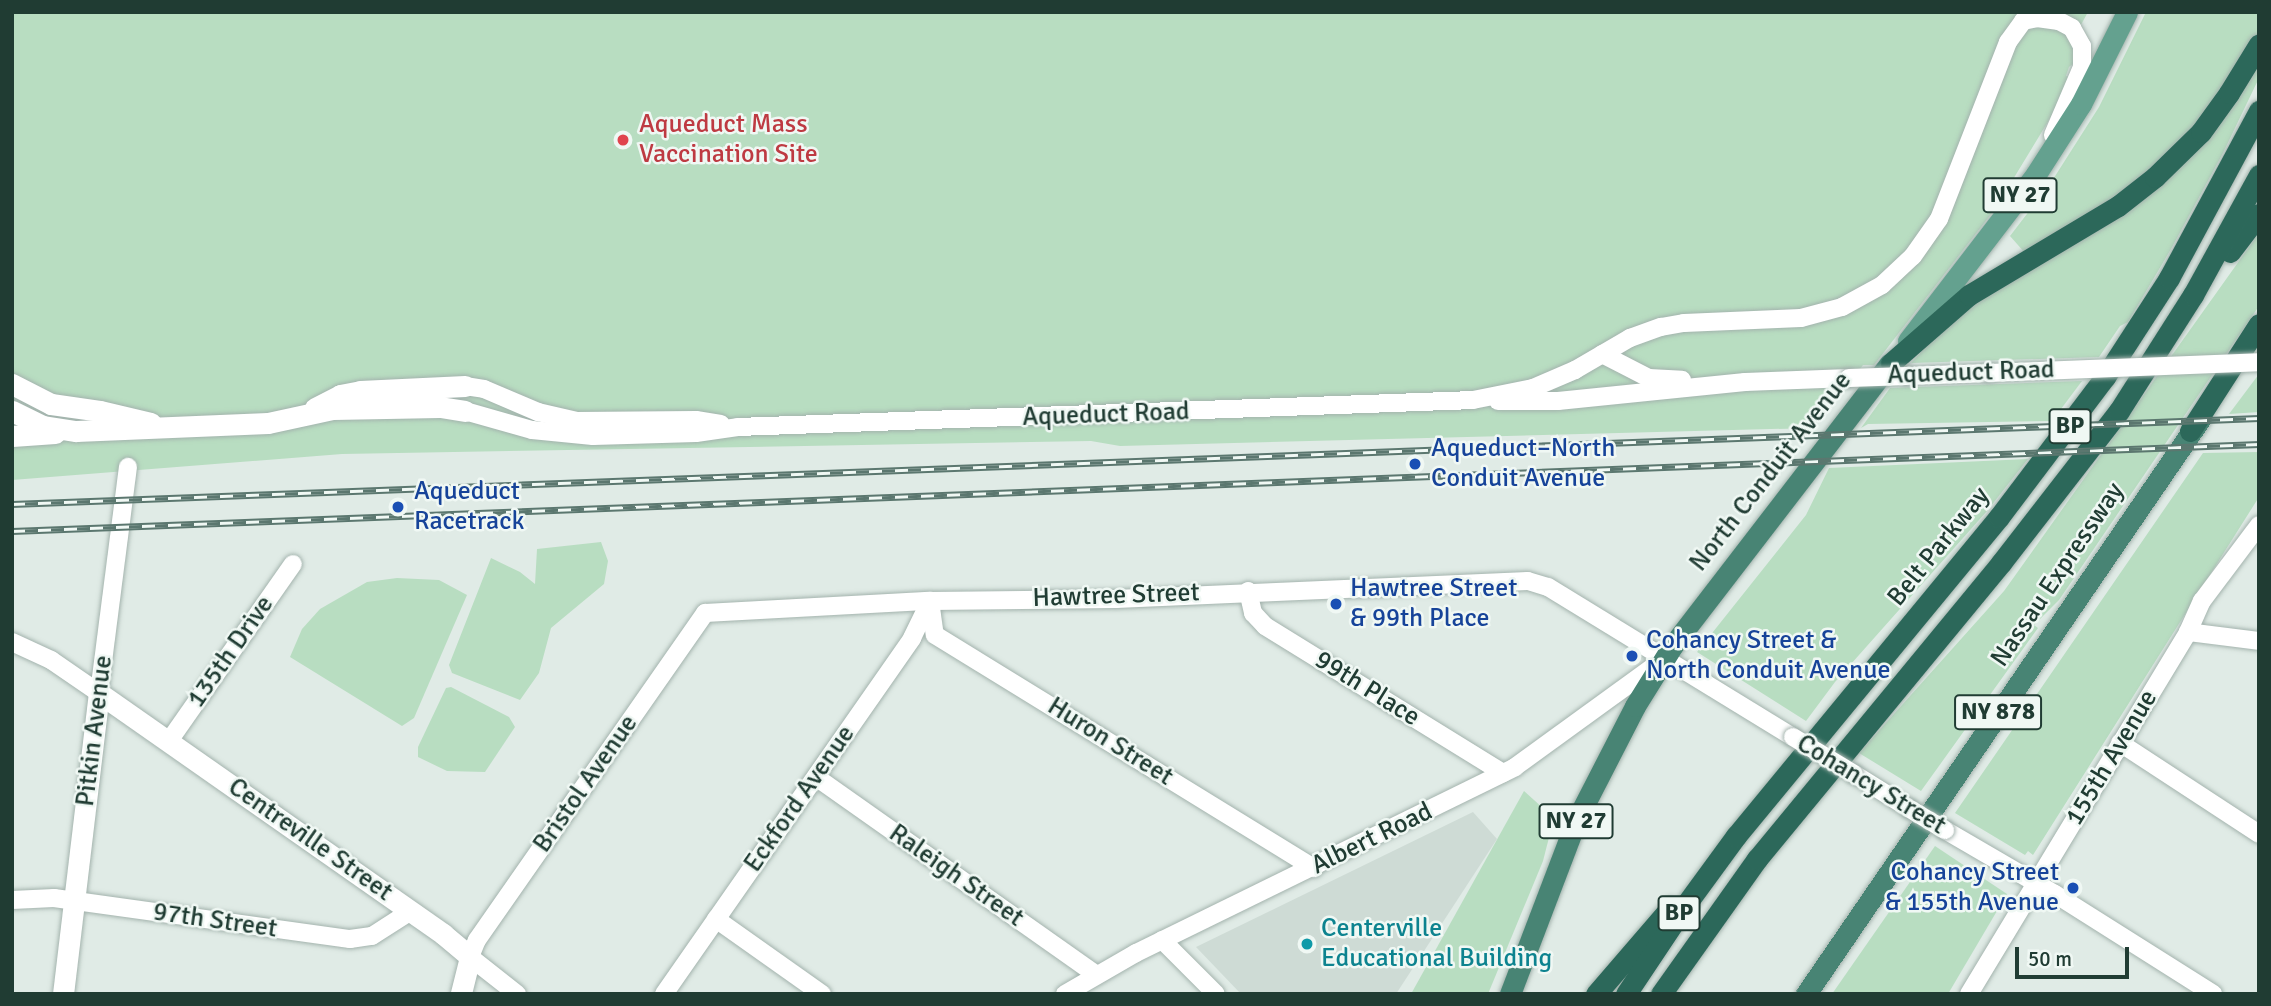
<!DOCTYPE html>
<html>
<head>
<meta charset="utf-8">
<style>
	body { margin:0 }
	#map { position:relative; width:2271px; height:1006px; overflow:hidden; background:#e0ebe6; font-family:Signika,sans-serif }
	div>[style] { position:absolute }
	.built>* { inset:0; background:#cedbd5 }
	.green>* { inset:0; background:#b8ddc1 }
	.roads { filter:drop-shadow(0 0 2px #a3b3ad) drop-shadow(0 0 2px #a3b3ad) }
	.minor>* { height:18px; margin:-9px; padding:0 9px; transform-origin:9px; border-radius:9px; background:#fff }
	.tertiary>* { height:21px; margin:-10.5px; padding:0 10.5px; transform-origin:10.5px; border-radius:10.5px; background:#fff }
	.primary>* { height:21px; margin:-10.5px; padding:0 10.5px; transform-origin:10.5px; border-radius:10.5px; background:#64a18f }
	.trunk>* { height:21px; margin:-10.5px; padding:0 10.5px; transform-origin:10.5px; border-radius:10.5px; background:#488474 }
	.motorway>* { height:21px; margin:-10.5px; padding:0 10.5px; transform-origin:10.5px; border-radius:10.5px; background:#2c685a }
	.rail>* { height:7px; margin-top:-3.5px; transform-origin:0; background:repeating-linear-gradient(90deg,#f0f8f4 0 13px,#5b776f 0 26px); box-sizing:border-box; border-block:2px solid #5b776f }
	.bridges { filter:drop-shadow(0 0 2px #a3b3ad) drop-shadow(0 0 2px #a3b3ad) }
	.minor-bridge>* { height:18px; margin:-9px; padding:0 9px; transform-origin:9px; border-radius:9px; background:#fff }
	.dots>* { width:19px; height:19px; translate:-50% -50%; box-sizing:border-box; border:4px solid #f0f8f4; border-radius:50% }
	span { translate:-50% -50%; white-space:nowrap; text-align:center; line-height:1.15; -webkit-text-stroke:5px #f0f8f4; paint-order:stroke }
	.shield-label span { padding:2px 5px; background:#f0f8f4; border:2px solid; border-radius:5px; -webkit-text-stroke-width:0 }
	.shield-label { font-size:24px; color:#203c33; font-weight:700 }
	.health-label { font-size:26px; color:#be3a42 }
	.left { translate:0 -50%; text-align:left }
	.street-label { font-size:26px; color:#203c33 }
	.transit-label { font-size:26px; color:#164399 }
	.right { translate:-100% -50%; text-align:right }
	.culture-label { font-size:26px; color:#0d838f }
	.frame { position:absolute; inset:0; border:14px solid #203c33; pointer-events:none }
	.scale { position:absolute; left:2015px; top:947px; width:114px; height:32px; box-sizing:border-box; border:4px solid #203c33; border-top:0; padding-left:9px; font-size:21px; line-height:24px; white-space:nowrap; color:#203c33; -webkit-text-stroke:5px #f0f8f4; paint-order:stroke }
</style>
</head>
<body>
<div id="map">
	<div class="built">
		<div style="clip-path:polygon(1473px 812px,1497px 839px,1396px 994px,1241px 994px,1196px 947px)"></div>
	</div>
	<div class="green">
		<div style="clip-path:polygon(12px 12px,2088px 12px,2072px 41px,2074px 63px,2069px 67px,2066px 76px,2072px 78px,2066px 92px,1995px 209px,1874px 365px,1863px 365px,1812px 428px,1120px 446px,1091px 441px,342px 454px,12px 480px)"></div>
		<div style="clip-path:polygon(2146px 12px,2259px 12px,2259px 33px,2236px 75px,2177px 150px,2125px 192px,2025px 253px,2010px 236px,2050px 184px,2099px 107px)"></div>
		<div style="clip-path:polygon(2259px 66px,2259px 78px,2223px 153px,2171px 249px,2128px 322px,2120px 326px,2099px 357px,1911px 363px,1954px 317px,2072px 242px)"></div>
		<div style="clip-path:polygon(2259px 233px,2259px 306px,2059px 600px,2034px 625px,2038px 628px,1921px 791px,1859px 753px,2004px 591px)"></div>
		<div style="clip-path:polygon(2259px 374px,2259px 412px,2229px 414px)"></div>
		<div style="clip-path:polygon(2082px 381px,2052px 421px,1868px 424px,1861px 428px,1890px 388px)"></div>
		<div style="clip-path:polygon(2259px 452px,2259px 497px,2033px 855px,2028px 851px,2025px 855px,1955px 813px,2203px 453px)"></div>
		<div style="clip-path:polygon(2028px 459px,1987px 511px,1835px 682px,1806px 721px,1697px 652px,1806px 515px,1829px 468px)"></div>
		<div style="clip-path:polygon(601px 542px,608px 561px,604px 584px,551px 628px,539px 673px,520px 700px,452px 673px,449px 665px,491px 558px,520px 572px,535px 584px,537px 549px)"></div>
		<div style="clip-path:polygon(397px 578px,439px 580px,467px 595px,414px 718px,402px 726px,290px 657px,302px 629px,320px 609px,367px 582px)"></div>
		<div style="clip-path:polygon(451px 687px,509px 717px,515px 727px,485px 772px,447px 771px,418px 757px,418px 747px,446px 688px)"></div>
		<div style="clip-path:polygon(1524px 791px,1554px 818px,1543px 861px,1488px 994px,1411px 994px)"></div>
		<div style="clip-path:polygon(1935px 846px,2007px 894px,1948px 994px,1832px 994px)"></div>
	</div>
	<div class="roads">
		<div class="minor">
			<div style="left:2023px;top:21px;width:14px;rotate:-12deg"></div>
			<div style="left:2037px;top:18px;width:22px;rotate:8deg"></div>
			<div style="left:2059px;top:21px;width:15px;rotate:28deg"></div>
			<div style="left:2072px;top:28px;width:21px;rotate:61deg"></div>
			<div style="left:2082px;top:46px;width:21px;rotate:90deg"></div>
			<div style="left:2082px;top:67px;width:74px;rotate:113.1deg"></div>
			<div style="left:1602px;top:354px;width:53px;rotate:27.1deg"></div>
			<div style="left:1649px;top:378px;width:33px;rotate:3deg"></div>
			<div style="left:1907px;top:376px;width:82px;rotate:-2.1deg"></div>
			<div style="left:465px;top:386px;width:19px;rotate:9deg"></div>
			<div style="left:484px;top:389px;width:59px;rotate:23.1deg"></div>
			<div style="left:538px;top:412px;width:39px;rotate:13deg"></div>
			<div style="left:576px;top:421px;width:120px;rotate:-0.5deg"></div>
			<div style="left:696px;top:420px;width:25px;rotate:9deg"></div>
			<div style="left:1498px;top:401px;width:60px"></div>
			<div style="left:1558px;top:401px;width:188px;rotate:-5.8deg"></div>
			<div style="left:1745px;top:382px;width:104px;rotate:-2.2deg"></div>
			<div style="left:465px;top:411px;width:70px;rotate:15.8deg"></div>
			<div style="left:532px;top:430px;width:61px;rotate:5.6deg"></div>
			<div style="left:593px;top:436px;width:103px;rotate:-1.7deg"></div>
			<div style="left:696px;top:433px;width:42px;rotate:-8.1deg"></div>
			<div style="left:738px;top:427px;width:735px;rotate:-2.1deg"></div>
			<div style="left:1473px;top:400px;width:61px;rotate:-11.3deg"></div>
			<div style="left:1533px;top:388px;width:46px;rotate:-23.2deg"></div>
			<div style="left:1575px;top:370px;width:64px;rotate:-30.2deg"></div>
			<div style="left:1630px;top:338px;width:33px;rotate:-20deg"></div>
			<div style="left:1661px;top:327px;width:23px;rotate:-10deg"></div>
			<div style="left:1684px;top:323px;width:117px;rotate:-2.4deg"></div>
			<div style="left:1801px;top:318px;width:42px;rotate:-15deg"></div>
			<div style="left:1842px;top:307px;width:46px;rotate:-28.8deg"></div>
			<div style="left:1882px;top:285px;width:42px;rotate:-43.1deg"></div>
			<div style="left:1913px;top:256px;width:45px;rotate:-54.9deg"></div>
			<div style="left:1939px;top:219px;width:190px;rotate:-68.7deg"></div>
			<div style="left:2008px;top:42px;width:37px;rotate:-54deg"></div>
			<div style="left:1248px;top:591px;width:23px;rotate:77deg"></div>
			<div style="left:1253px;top:613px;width:18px;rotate:47deg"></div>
			<div style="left:1265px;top:626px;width:280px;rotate:31.7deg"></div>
			<div style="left:930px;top:601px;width:34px;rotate:82deg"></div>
			<div style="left:935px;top:635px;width:445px;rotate:31.6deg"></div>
			<div style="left:2188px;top:632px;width:72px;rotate:7.2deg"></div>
			<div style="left:12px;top:642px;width:43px;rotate:24.8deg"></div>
			<div style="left:51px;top:660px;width:58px;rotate:34.5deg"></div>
			<div style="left:99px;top:693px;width:228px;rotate:-82.7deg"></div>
			<div style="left:169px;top:741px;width:216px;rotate:-55deg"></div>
			<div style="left:2120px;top:743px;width:166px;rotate:33.2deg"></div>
			<div style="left:1854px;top:774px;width:66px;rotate:32deg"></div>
			<div style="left:816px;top:777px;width:342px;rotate:35.2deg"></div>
			<div style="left:1945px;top:830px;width:127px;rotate:30.2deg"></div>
			<div style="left:2055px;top:894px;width:187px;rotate:32.3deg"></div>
			<div style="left:12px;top:900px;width:42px;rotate:-2.7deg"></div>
			<div style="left:54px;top:898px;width:299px;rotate:7.9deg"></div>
			<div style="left:350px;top:939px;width:22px;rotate:-8deg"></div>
			<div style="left:372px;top:936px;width:46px;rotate:-32.7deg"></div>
			<div style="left:716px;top:919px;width:130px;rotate:35.3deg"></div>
			<div style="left:1162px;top:940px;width:76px;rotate:45deg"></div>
			<div style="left:517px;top:994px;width:60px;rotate:-141.8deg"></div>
			<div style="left:470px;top:957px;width:18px;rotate:-68deg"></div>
			<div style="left:477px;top:940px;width:399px;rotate:-55.1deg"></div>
			<div style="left:705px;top:613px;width:225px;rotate:-3.1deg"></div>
			<div style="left:930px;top:601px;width:186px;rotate:-0.6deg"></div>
			<div style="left:1116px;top:599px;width:412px;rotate:-2.5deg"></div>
			<div style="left:1528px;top:581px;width:21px;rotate:17deg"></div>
			<div style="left:1548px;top:587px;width:287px;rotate:31.5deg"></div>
			<div style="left:664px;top:994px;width:434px;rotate:-55.1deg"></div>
			<div style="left:912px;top:638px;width:41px;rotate:-64.1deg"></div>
			<div style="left:1065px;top:994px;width:82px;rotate:-30deg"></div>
			<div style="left:1136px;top:953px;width:422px;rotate:-26.1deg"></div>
			<div style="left:1515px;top:767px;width:177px;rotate:-36deg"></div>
			<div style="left:1969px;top:994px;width:423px;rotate:-58.8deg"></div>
			<div style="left:2188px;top:632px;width:34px;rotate:-66deg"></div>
			<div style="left:2202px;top:601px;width:95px;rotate:-53.1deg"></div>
		</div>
		<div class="tertiary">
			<div style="left:12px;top:384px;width:44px;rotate:27.1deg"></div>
			<div style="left:51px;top:404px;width:49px;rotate:8.1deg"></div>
			<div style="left:100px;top:411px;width:52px;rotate:13.2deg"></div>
			<div style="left:315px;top:408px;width:28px;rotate:-27deg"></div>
			<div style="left:340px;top:395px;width:20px;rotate:-11deg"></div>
			<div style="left:360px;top:391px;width:105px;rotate:-2.7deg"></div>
			<div style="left:12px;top:411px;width:34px;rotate:26deg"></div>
			<div style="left:43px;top:426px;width:33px;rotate:9deg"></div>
			<div style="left:76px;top:431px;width:192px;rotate:-2.4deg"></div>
			<div style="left:268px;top:423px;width:66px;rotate:-12.2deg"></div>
			<div style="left:333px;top:409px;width:107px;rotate:-1.1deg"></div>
			<div style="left:440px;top:407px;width:25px;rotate:9deg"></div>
			<div style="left:12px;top:436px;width:43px;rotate:-4deg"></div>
			<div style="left:63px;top:994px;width:303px;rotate:-83.2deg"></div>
			<div style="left:99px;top:693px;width:420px;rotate:35deg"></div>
			<div style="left:443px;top:934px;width:35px;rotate:40deg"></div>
			<div style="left:470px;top:957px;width:38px;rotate:104deg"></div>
		</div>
		<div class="primary">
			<div style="left:1908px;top:341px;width:210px;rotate:-52.5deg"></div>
			<div style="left:2036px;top:174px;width:83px;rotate:-57.3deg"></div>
			<div style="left:2081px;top:104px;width:103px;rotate:-63.4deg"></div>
		</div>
		<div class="trunk">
			<div style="left:1510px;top:994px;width:185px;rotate:-69.1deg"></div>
			<div style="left:1576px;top:821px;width:129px;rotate:-62.8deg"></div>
			<div style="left:1635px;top:706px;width:72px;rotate:-58.1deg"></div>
			<div style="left:1673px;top:645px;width:354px;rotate:-52.4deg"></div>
			<div style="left:1806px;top:994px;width:698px;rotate:-55.56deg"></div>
		</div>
		<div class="motorway">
			<div style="left:2230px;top:252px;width:48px;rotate:-52.7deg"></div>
			<div style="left:1891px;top:363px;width:103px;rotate:-41.1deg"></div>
			<div style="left:1969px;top:295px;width:174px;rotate:-30.9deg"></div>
			<div style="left:2118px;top:206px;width:47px;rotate:-38.1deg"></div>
			<div style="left:2155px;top:177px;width:64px;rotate:-44.4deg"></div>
			<div style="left:2201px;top:132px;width:48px;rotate:-54.3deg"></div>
			<div style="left:2229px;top:93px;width:57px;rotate:-58.5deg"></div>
			<div style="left:2190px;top:431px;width:127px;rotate:-57.2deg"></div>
			<div style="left:1596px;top:994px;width:115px;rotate:-49.2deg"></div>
			<div style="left:1626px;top:994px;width:105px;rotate:-56.3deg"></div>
			<div style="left:1684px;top:907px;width:88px;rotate:-53.8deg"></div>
			<div style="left:1736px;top:836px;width:413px;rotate:-50.5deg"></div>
			<div style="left:1999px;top:517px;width:176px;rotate:-52.9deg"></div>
			<div style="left:2105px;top:377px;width:118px;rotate:-57.1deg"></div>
			<div style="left:2169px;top:278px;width:190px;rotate:-61.7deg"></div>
			<div style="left:1661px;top:994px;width:166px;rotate:-54.6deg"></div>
			<div style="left:1757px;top:859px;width:384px;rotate:-50.5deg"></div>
			<div style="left:2001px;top:563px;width:192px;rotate:-52.2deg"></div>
			<div style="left:2119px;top:411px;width:138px;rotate:-57.5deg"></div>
			<div style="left:2193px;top:295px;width:137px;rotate:-61.2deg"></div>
		</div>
	</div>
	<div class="rail">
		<div style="left:12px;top:504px;width:2249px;rotate:-2.19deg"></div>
		<div style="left:12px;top:531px;width:2249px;rotate:-2.22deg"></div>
	</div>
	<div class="bridges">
		<div class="minor-bridge">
			<div style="left:1989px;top:373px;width:270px;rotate:-2.3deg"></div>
			<div style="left:1849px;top:378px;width:58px;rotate:-2deg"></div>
			<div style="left:1793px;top:737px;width:71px;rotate:31.2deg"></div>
			<div style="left:1910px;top:809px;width:41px;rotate:31deg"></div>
		</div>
	</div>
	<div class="dots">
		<div style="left:623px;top:140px;background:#e0444e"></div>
		<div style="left:1415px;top:464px;background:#1a4fb4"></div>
		<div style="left:398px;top:507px;background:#1a4fb4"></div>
		<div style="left:1336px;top:604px;background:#1a4fb4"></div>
		<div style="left:1632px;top:656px;background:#1a4fb4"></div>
		<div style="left:2073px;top:888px;background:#1a4fb4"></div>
		<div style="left:1307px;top:944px;background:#0f9aa8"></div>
	</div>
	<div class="shield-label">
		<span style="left:2020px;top:195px">NY 27</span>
		<span style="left:2070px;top:426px">BP</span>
		<span style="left:1998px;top:712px">NY 878</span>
		<span style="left:1576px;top:821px">NY 27</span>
		<span style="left:1679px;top:913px">BP</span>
	</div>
	<div class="health-label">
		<span class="left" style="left:639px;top:140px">Aqueduct Mass<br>Vaccination Site</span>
	</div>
	<div class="street-label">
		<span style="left:1971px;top:373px;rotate:-2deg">Aqueduct Road</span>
		<span style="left:1106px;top:415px;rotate:-2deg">Aqueduct Road</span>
		<span style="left:1771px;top:472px;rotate:-52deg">North Conduit Avenue</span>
		<span style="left:1939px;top:547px;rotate:-51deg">Belt Parkway</span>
		<span style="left:2058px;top:575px;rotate:-56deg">Nassau Expressway</span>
		<span style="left:1116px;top:596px;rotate:-2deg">Hawtree Street</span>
		<span style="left:231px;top:652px;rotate:-55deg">135th Drive</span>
		<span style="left:1367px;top:689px;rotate:32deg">99th Place</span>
		<span style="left:95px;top:731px;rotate:-83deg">Pitkin Avenue</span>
		<span style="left:1110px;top:742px;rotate:32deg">Huron Street</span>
		<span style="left:2112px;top:758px;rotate:-59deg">155th Avenue</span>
		<span style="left:586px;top:784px;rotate:-55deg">Bristol Avenue</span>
		<span style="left:1871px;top:785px;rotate:31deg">Cohancy Street</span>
		<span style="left:800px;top:799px;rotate:-55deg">Eckford Avenue</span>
		<span style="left:1372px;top:839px;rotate:-26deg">Albert Road</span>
		<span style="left:310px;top:840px;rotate:35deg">Centreville Street</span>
		<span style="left:956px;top:876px;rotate:35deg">Raleigh Street</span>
		<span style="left:215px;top:921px;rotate:8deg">97th Street</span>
	</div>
	<div class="transit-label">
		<span class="left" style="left:1431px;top:464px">Aqueduct–North<br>Conduit Avenue</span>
		<span class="left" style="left:414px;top:507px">Aqueduct<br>Racetrack</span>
		<span class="left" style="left:1350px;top:604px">Hawtree Street<br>&amp; 99th Place</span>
		<span class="left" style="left:1646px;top:656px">Cohancy Street &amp;<br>North Conduit Avenue</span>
		<span class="right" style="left:2059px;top:888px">Cohancy Street<br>&amp; 155th Avenue</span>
	</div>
	<div class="culture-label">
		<span class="left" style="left:1321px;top:944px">Centerville<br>Educational Building</span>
	</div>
	<div class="frame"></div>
	<div class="scale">50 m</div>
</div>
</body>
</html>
